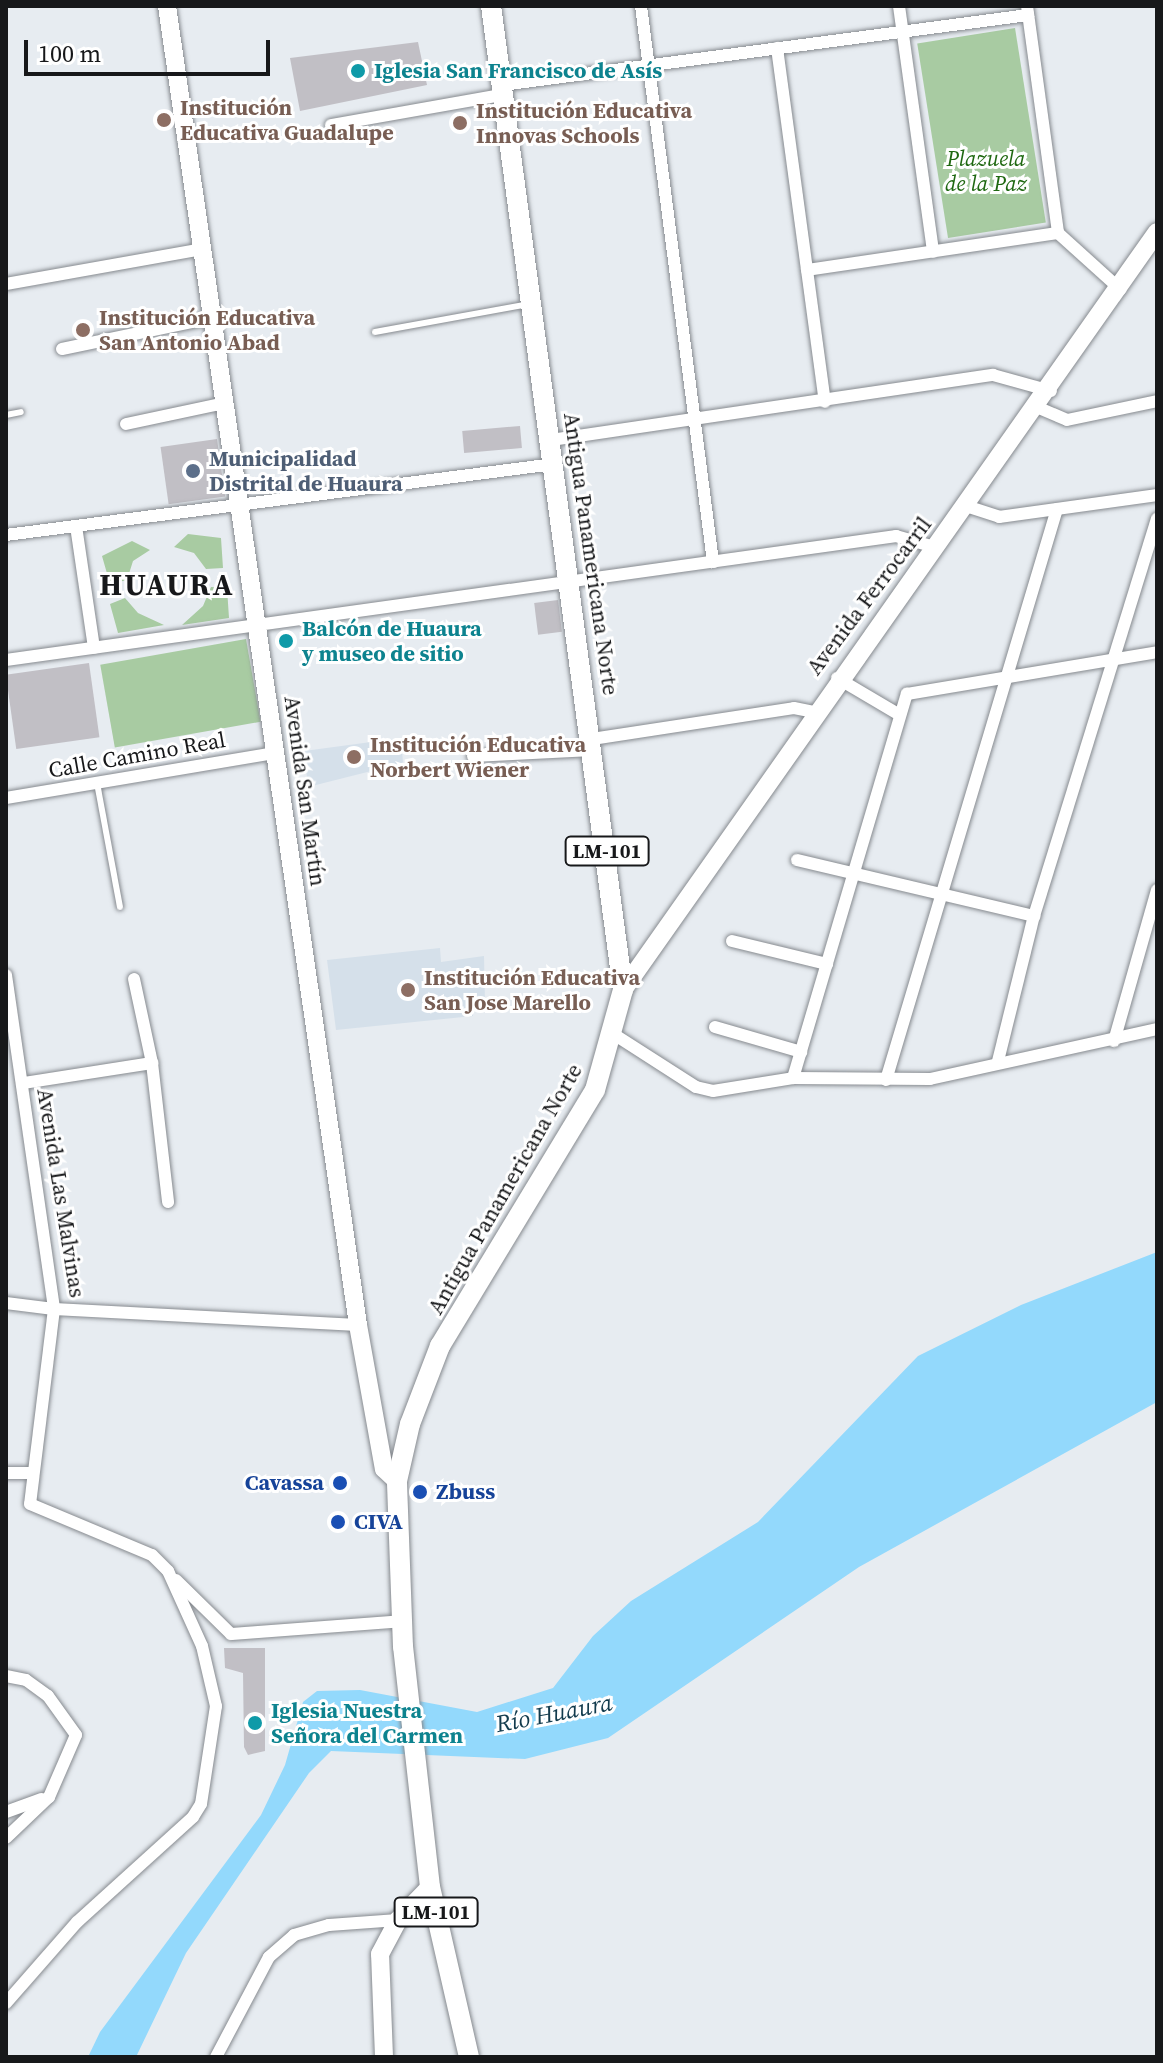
<!DOCTYPE html>
<html>
<head>
<meta charset="utf-8">
<style>
	body { margin:0 }
	#map { position:relative; width:1163px; height:2063px; overflow:hidden; background:#e7ecf1; font-family:"Source Serif 4",serif }
	div>[style] { position:absolute }
	.built>* { inset:0; background:#d5e0ea }
	.green>* { inset:0; background:#a8cba2; transform-origin:0 0 }
	.water>* { inset:0; background:#93d9fc }
	.building>* { inset:0; background:#c1bfc5; transform-origin:0 0 }
	.roads { filter:drop-shadow(0 0 2px #868a8f) drop-shadow(0 0 2px #868a8f) }
	.lane>* { height:6px; margin:-3px; padding:0 3px; transform-origin:3px; border-radius:3px; background:#fff }
	.street>* { height:12px; margin:-6px; padding:0 6px; transform-origin:6px; border-radius:6px; background:#fff }
	.secondary>* { height:18px; margin:-9px; padding:0 9px; transform-origin:9px; border-radius:9px; background:#fff }
	.primary>* { height:20px; margin:-10px; padding:0 10px; transform-origin:10px; border-radius:10px; background:#fff }
	.dots>* { width:22px; height:22px; translate:-50% -50%; box-sizing:border-box; border:4px solid #fff; border-radius:50% }
	span { translate:-50% -50%; white-space:nowrap; text-align:center; line-height:1.15; -webkit-text-stroke:6px #fff; paint-order:stroke }
	.shield-label span { padding:2px 6px; background:#fff; border:2px solid; border-radius:6px; -webkit-text-stroke-width:0 }
	.shield-label { font-size:20px; color:#17181a; font-weight:700 }
	.culture-label { font-size:22px; color:#0d838f; font-weight:700 }
	.left { translate:0 -50%; text-align:left }
	.education-label { font-size:22px; color:#785e54; font-weight:700 }
	.park-label { font-size:22px; color:#1f6811; font-style:italic }
	.service-label { font-size:22px; color:#4e5e75; font-weight:700 }
	.street-label { font-size:22px; color:#17181a }
	.transit-label { font-size:22px; color:#164399; font-weight:700 }
	.right { translate:-100% -50%; text-align:right }
	.water-label { font-size:24px; color:#123b4d; font-style:italic }
	.district-label { font-size:30px; color:#17181a; font-weight:700; letter-spacing:2px }
	.frame { position:absolute; inset:0; border:8px solid #17181a; pointer-events:none }
	.scale { position:absolute; left:24px; top:40px; width:246px; height:36px; box-sizing:border-box; border:4px solid #17181a; border-top:0; padding-left:10px; font-size:24px; line-height:28px; white-space:nowrap; color:#17181a; -webkit-text-stroke:6px #fff; paint-order:stroke }
</style>
</head>
<body>
<div id="map">
	<div class="built">
		<div style="clip-path:polygon(401px 738px,403px 763px,308px 787px,304px 751px)"></div>
		<div style="clip-path:polygon(440px 948px,441px 962px,484px 956px,485px 1002px,473px 1003px,473px 1016px,336px 1030px,327px 960px)"></div>
	</div>
	<div class="green">
		<div style="left:1015px;top:28px;width:197px;height:99px;rotate:81deg"></div>
		<div style="clip-path:polygon(188px 534px,221px 538px,223px 568px,206px 569px,194px 553px,174px 547px)"></div>
		<div style="clip-path:polygon(132px 541px,150px 550px,133px 561px,127px 580px,110px 584px,102px 556px)"></div>
		<div style="clip-path:polygon(211px 587px,227px 588px,229px 618px,182px 625px,203px 606px)"></div>
		<div style="clip-path:polygon(125px 598px,138px 613px,164px 625px,118px 633px,110px 604px)"></div>
		<div style="left:246px;top:639px;width:84px;height:148px;rotate:80deg"></div>
	</div>
	<div class="water">
		<div style="clip-path:polygon(1157px 1252px,1157px 1402px,859px 1567px,608px 1738px,525px 1759px,331px 1751px,309px 1773px,186px 1953px,136px 2057px,88px 2057px,100px 2032px,261px 1815px,285px 1765px,303px 1702px,317px 1691px,360px 1690px,477px 1712px,553px 1688px,593px 1636px,631px 1601px,758px 1522px,918px 1356px,1021px 1305px)"></div>
	</div>
	<div class="building">
		<div style="clip-path:polygon(418px 42px,427px 85px,300px 111px,290px 58px)"></div>
		<div style="left:520px;top:426px;width:22px;height:58px;rotate:85deg"></div>
		<div style="left:217px;top:439px;width:58px;height:57px;rotate:82deg"></div>
		<div style="left:558px;top:600px;width:32px;height:24px;rotate:83deg"></div>
		<div style="left:89px;top:663px;width:75px;height:84px;rotate:82deg"></div>
		<div style="clip-path:polygon(224px 1648px,265px 1648px,265px 1751px,248px 1755px,244px 1747px,243px 1673px,225px 1668px)"></div>
	</div>
	<div class="roads">
		<div class="lane">
			<div style="left:375px;top:332px;width:157px;rotate:-10.3deg"></div>
			<div style="left:6px;top:415px;width:15px;rotate:-11deg"></div>
			<div style="left:97px;top:783px;width:126px;rotate:79.5deg"></div>
		</div>
		<div class="street">
			<div style="left:641px;top:6px;width:561px;rotate:82.62deg"></div>
			<div style="left:899px;top:6px;width:248px;rotate:82.1deg"></div>
			<div style="left:1027px;top:6px;width:229px;rotate:82.2deg"></div>
			<div style="left:1058px;top:233px;width:84px;rotate:42.1deg"></div>
			<div style="left:777px;top:48px;width:357px;rotate:82.3deg"></div>
			<div style="left:502px;top:85px;width:531px;rotate:-7.58deg"></div>
			<div style="left:331px;top:125px;width:174px;rotate:-10deg"></div>
			<div style="left:807px;top:270px;width:254px;rotate:-8.4deg"></div>
			<div style="left:6px;top:284px;width:199px;rotate:-10.1deg"></div>
			<div style="left:62px;top:349px;width:153px;rotate:-11.7deg"></div>
			<div style="left:1039px;top:408px;width:30px;rotate:23deg"></div>
			<div style="left:1067px;top:420px;width:92px;rotate:-11.9deg"></div>
			<div style="left:126px;top:424px;width:101px;rotate:-12deg"></div>
			<div style="left:551px;top:440px;width:447px;rotate:-8.4deg"></div>
			<div style="left:993px;top:375px;width:60px;rotate:15.4deg"></div>
			<div style="left:966px;top:506px;width:35px;rotate:18deg"></div>
			<div style="left:999px;top:517px;width:160px;rotate:-7.9deg"></div>
			<div style="left:76px;top:526px;width:123px;rotate:81.6deg"></div>
			<div style="left:6px;top:535px;width:553px;rotate:-7.38deg"></div>
			<div style="left:6px;top:660px;width:899px;rotate:-7.93deg"></div>
			<div style="left:896px;top:536px;width:41px;rotate:15.8deg"></div>
			<div style="left:837px;top:678px;width:71px;rotate:30.5deg"></div>
			<div style="left:592px;top:739px;width:204px;rotate:-8.7deg"></div>
			<div style="left:794px;top:708px;width:20px;rotate:11deg"></div>
			<div style="left:473px;top:756px;width:119px;rotate:-2.9deg"></div>
			<div style="left:6px;top:798px;width:273px;rotate:-9.5deg"></div>
			<div style="left:797px;top:860px;width:244px;rotate:13.3deg"></div>
			<div style="left:732px;top:941px;width:98px;rotate:13.6deg"></div>
			<div style="left:6px;top:975px;width:337px;rotate:81.8deg"></div>
			<div style="left:54px;top:1309px;width:304px;rotate:3deg"></div>
			<div style="left:134px;top:979px;width:86px;rotate:77.9deg"></div>
			<div style="left:152px;top:1063px;width:140px;rotate:83.4deg"></div>
			<div style="left:715px;top:1027px;width:90px;rotate:16.2deg"></div>
			<div style="left:615px;top:1035px;width:96px;rotate:32.7deg"></div>
			<div style="left:696px;top:1087px;width:17px;rotate:13deg"></div>
			<div style="left:713px;top:1091px;width:81px;rotate:-9.2deg"></div>
			<div style="left:793px;top:1078px;width:137px;rotate:0.4deg"></div>
			<div style="left:930px;top:1079px;width:232px;rotate:-12.4deg"></div>
			<div style="left:1114px;top:1041px;width:157px;rotate:-74.1deg"></div>
			<div style="left:998px;top:1061px;width:149px;rotate:-76.1deg"></div>
			<div style="left:1034px;top:916px;width:416px;rotate:-72.8deg"></div>
			<div style="left:793px;top:1078px;width:401px;rotate:-73.5deg"></div>
			<div style="left:907px;top:694px;width:254px;rotate:-9.5deg"></div>
			<div style="left:886px;top:1080px;width:596px;rotate:-73.33deg"></div>
			<div style="left:24px;top:1083px;width:130px;rotate:-8.9deg"></div>
			<div style="left:6px;top:1303px;width:48px;rotate:7.1deg"></div>
			<div style="left:54px;top:1309px;width:196px;rotate:97deg"></div>
			<div style="left:30px;top:1504px;width:132px;rotate:22.7deg"></div>
			<div style="left:152px;top:1555px;width:23px;rotate:45deg"></div>
			<div style="left:168px;top:1571px;width:82px;rotate:65.6deg"></div>
			<div style="left:202px;top:1646px;width:62px;rotate:76.9deg"></div>
			<div style="left:216px;top:1706px;width:99px;rotate:98.7deg"></div>
			<div style="left:201px;top:1804px;width:15px;rotate:122deg"></div>
			<div style="left:193px;top:1817px;width:156px;rotate:137.8deg"></div>
			<div style="left:77px;top:1922px;width:108px;rotate:131.2deg"></div>
			<div style="left:6px;top:1473px;width:26px"></div>
			<div style="left:176px;top:1580px;width:77px;rotate:44.5deg"></div>
			<div style="left:231px;top:1634px;width:171px;rotate:-4.3deg"></div>
			<div style="left:6px;top:1676px;width:20px;rotate:11deg"></div>
			<div style="left:26px;top:1680px;width:27px;rotate:36deg"></div>
			<div style="left:48px;top:1696px;width:48px;rotate:54.3deg"></div>
			<div style="left:76px;top:1735px;width:68px;rotate:113.5deg"></div>
			<div style="left:49px;top:1797px;width:59px;rotate:136.4deg"></div>
			<div style="left:6px;top:1812px;width:38px;rotate:-20deg"></div>
			<div style="left:216px;top:2057px;width:113px;rotate:-62.1deg"></div>
			<div style="left:269px;top:1957px;width:33px;rotate:-41deg"></div>
			<div style="left:294px;top:1935px;width:36px;rotate:-16deg"></div>
			<div style="left:329px;top:1925px;width:69px;rotate:-4.1deg"></div>
		</div>
		<div class="secondary">
			<div style="left:167px;top:6px;width:1333px;rotate:81.76deg"></div>
			<div style="left:358px;top:1325px;width:146px;rotate:79.8deg"></div>
			<div style="left:384px;top:1469px;width:18px;rotate:43deg"></div>
			<div style="left:623px;top:990px;width:927px;rotate:-54.84deg"></div>
			<div style="left:384px;top:2057px;width:103px;rotate:-92.2deg"></div>
			<div style="left:380px;top:1954px;width:38px;rotate:-62deg"></div>
			<div style="left:398px;top:1920px;width:46px;rotate:-45.9deg"></div>
		</div>
		<div class="primary">
			<div style="left:469px;top:2057px;width:174px;rotate:-102.9deg"></div>
			<div style="left:430px;top:1887px;width:242px;rotate:-96.4deg"></div>
			<div style="left:403px;top:1647px;width:166px;rotate:-92.1deg"></div>
			<div style="left:397px;top:1481px;width:58px;rotate:-77.2deg"></div>
			<div style="left:410px;top:1424px;width:84px;rotate:-69deg"></div>
			<div style="left:440px;top:1346px;width:299px;rotate:-58.8deg"></div>
			<div style="left:595px;top:1090px;width:104px;rotate:-74.4deg"></div>
			<div style="left:623px;top:990px;width:993px;rotate:-97.64deg"></div>
		</div>
	</div>
	<div class="dots">
		<div style="left:358px;top:71px;background:#0f9aa8"></div>
		<div style="left:164px;top:120px;background:#8d6e63"></div>
		<div style="left:460px;top:123px;background:#8d6e63"></div>
		<div style="left:83px;top:330px;background:#8d6e63"></div>
		<div style="left:193px;top:471px;background:#5c6f8a"></div>
		<div style="left:286px;top:641px;background:#0f9aa8"></div>
		<div style="left:354px;top:757px;background:#8d6e63"></div>
		<div style="left:408px;top:990px;background:#8d6e63"></div>
		<div style="left:340px;top:1483px;background:#1a4fb4"></div>
		<div style="left:420px;top:1492px;background:#1a4fb4"></div>
		<div style="left:338px;top:1522px;background:#1a4fb4"></div>
		<div style="left:255px;top:1723px;background:#0f9aa8"></div>
	</div>
	<div class="shield-label">
		<span style="left:607px;top:851px">LM-101</span>
		<span style="left:436px;top:1912px">LM-101</span>
	</div>
	<div class="culture-label">
		<span class="left" style="left:374px;top:71px">Iglesia San Francisco de Asís</span>
		<span class="left" style="left:302px;top:641px">Balcón de Huaura<br>y museo de sitio</span>
		<span class="left" style="left:271px;top:1723px">Iglesia Nuestra<br>Señora del Carmen</span>
	</div>
	<div class="education-label">
		<span class="left" style="left:180px;top:120px">Institución<br>Educativa Guadalupe</span>
		<span class="left" style="left:476px;top:123px">Institución Educativa<br>Innovas Schools</span>
		<span class="left" style="left:99px;top:330px">Institución Educativa<br>San Antonio Abad</span>
		<span class="left" style="left:370px;top:757px">Institución Educativa<br>Norbert Wiener</span>
		<span class="left" style="left:424px;top:990px">Institución Educativa<br>San Jose Marello</span>
	</div>
	<div class="park-label">
		<span style="left:986px;top:171px">Plazuela<br>de la Paz</span>
	</div>
	<div class="service-label">
		<span class="left" style="left:209px;top:471px">Municipalidad<br>Distrital de Huaura</span>
	</div>
	<div class="street-label">
		<span style="left:591px;top:554px;rotate:82deg">Antigua Panamericana Norte</span>
		<span style="left:869px;top:596px;rotate:-53deg">Avenida Ferrocarril</span>
		<span style="left:137px;top:755px;rotate:-10deg">Calle Camino Real</span>
		<span style="left:305px;top:791px;rotate:82deg">Avenida San Martín</span>
		<span style="left:505px;top:1189px;rotate:-60deg">Antigua Panamericana Norte</span>
		<span style="left:61px;top:1193px;rotate:81deg">Avenida Las Malvinas</span>
	</div>
	<div class="transit-label">
		<span class="right" style="left:324px;top:1483px">Cavassa</span>
		<span class="left" style="left:436px;top:1492px">Zbuss</span>
		<span class="left" style="left:354px;top:1522px">CIVA</span>
	</div>
	<div class="water-label">
		<span style="left:554px;top:1713px;rotate:-11deg">Río Huaura</span>
	</div>
	<div class="district-label">
		<span style="left:167px;top:585px">HUAURA</span>
	</div>
	<div class="frame"></div>
	<div class="scale">100 m</div>
</div>
</body>
</html>
